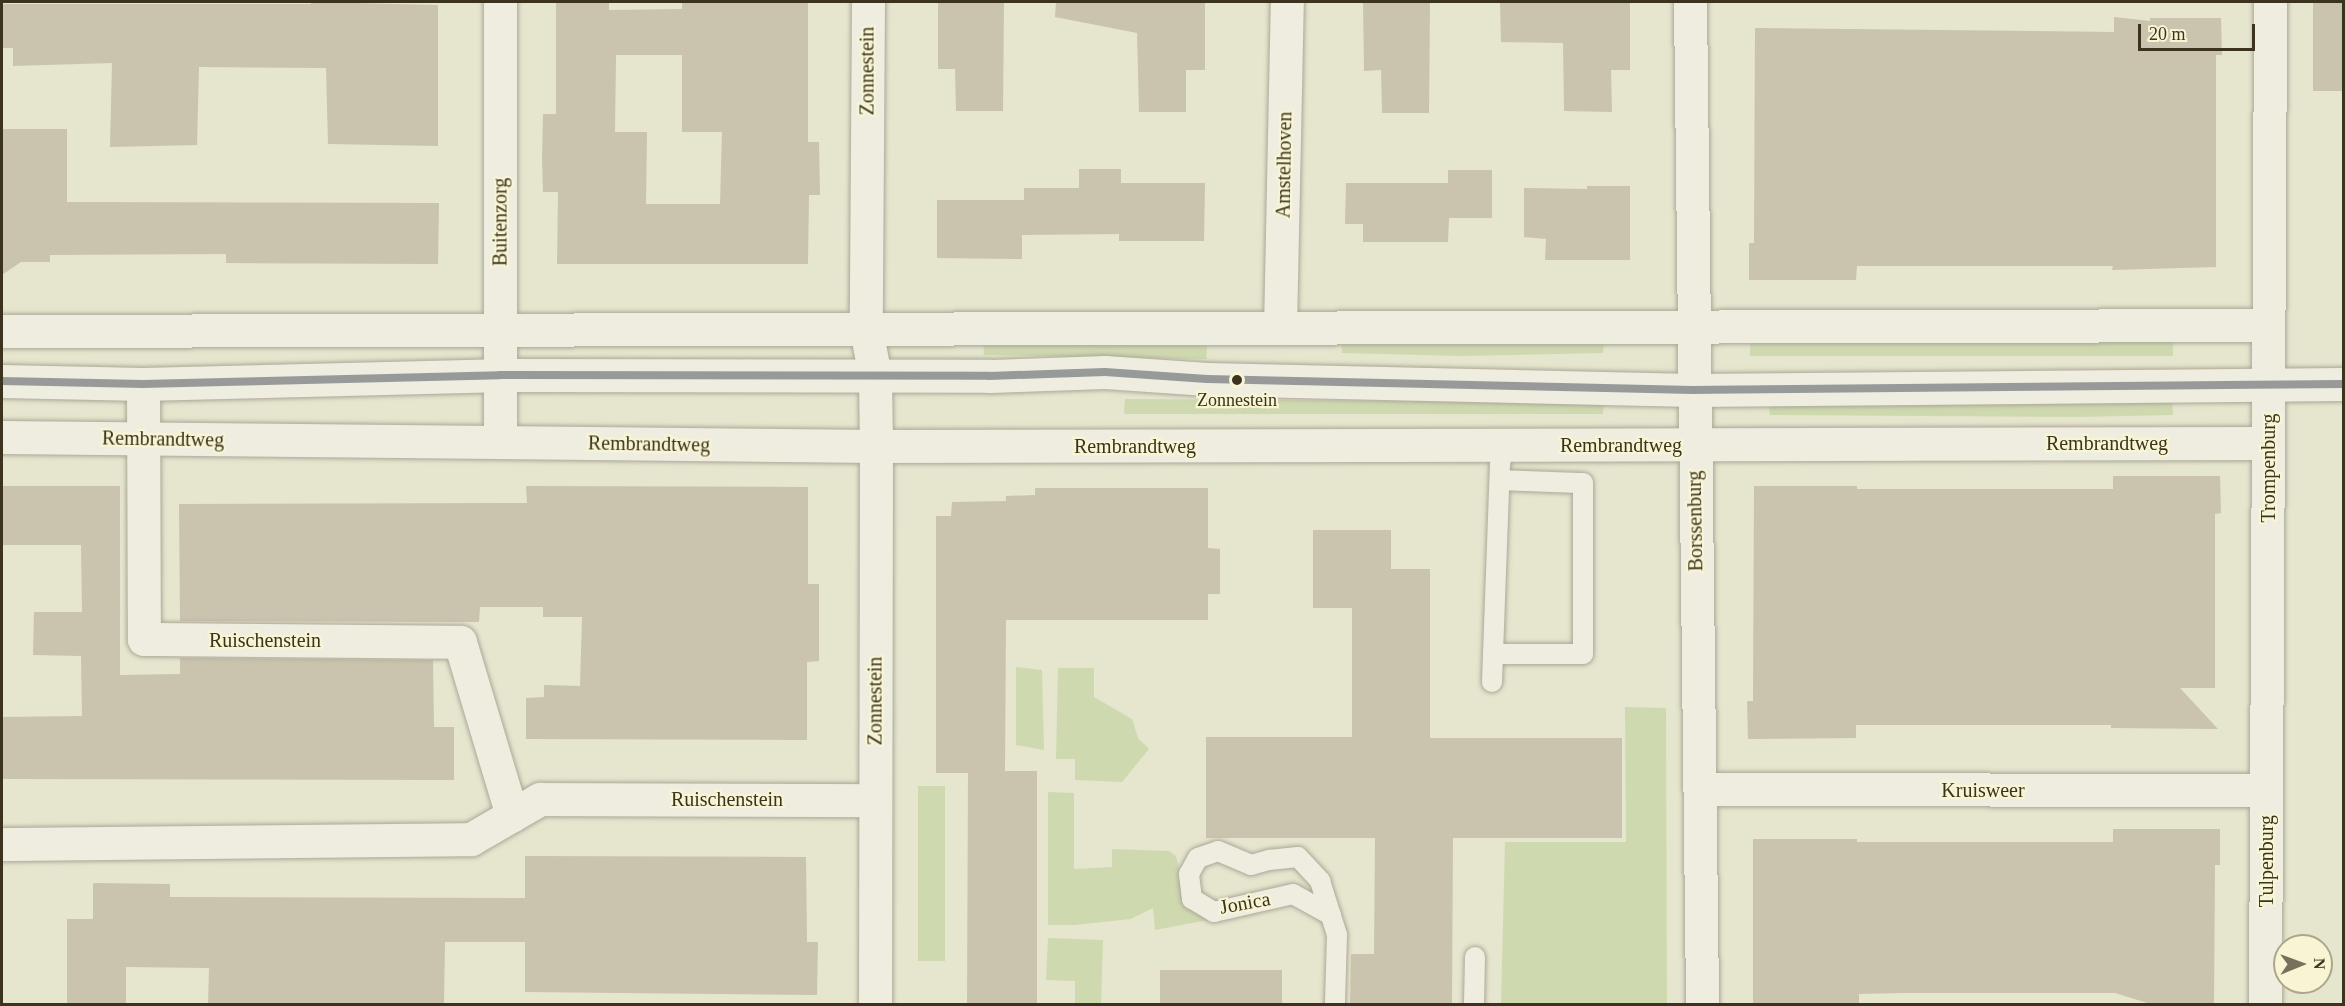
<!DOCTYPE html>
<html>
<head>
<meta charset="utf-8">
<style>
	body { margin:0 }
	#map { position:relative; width:2345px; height:1006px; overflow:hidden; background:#e6e5ce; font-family:Georgia,serif }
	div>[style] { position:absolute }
	.green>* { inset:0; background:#cfd9af; transform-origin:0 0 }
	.building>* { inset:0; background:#cac3ae; transform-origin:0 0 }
	.roads { filter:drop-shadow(0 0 2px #aba897) drop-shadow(0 0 2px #aba897) }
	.service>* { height:20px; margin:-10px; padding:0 10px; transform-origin:10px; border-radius:10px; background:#eeede0 }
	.minor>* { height:33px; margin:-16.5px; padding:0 16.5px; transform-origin:16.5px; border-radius:16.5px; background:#eeede0 }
	.tertiary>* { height:33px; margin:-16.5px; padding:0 16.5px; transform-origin:16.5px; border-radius:16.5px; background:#eeede0 }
	.bus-1>* { height:8px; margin:-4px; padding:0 4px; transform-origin:4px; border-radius:4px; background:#989a9a }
	.dots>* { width:16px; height:16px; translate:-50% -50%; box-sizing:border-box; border:3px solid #f8f5d4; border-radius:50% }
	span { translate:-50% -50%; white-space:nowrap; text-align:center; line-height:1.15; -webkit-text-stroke:4.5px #f8f5d4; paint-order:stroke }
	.bus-label { font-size:18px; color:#3b331e }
	.street-label { font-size:20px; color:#3b331e }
	.frame { position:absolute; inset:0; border:3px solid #3b331e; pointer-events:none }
	.north { position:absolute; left:2273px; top:934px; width:60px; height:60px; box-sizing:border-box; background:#f8f5d4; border:2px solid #aca78b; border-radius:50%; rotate:89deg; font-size:16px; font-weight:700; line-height:24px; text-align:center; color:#3b331e }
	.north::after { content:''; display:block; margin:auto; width:21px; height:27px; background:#77715c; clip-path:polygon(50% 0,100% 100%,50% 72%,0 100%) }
	.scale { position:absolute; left:2138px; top:24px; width:117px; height:27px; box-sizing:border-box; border:3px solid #3b331e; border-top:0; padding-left:8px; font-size:18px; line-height:21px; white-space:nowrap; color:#3b331e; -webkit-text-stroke:4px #f8f5d4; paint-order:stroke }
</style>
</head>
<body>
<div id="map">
	<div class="green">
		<div style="left:1750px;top:338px;width:423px;height:18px"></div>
		<div style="left:984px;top:339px;width:223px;height:16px;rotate:1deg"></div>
		<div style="clip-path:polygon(1604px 339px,1603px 353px,1461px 356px,1342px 353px,1341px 340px)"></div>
		<div style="clip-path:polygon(1125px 399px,1604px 402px,1603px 414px,1124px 414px)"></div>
		<div style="clip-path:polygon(2172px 399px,2173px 415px,2078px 417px,1770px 415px,1768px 401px)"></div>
		<div style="clip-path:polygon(1016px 667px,1042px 670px,1044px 750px,1016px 745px)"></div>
		<div style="clip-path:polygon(1058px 668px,1094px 668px,1094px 697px,1132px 719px,1138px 738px,1149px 749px,1122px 782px,1075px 780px,1075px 759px,1056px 759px)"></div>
		<div style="clip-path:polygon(1625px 707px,1666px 708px,1667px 1004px,1501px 1004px,1505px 842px,1626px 842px)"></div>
		<div style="left:918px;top:786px;width:27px;height:175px"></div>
		<div style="clip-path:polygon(1048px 792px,1074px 793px,1074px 869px,1112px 867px,1112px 849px,1169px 851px,1176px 856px,1187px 904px,1213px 919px,1155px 930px,1153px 908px,1131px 919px,1074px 925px,1048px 925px)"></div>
		<div style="clip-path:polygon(1048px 938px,1103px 940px,1101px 1004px,1075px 1004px,1075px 981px,1046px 980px)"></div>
	</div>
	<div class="building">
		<div style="clip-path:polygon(311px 2px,438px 5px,438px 146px,328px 144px,326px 68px,199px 67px,197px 145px,110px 147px,112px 63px,13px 66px,13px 48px,2px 48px,2px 4px,311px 4px)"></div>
		<div style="clip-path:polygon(evenodd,556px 2px,609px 2px,609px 10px,682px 9px,682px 2px,808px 2px,808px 142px,819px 142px,820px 195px,809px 195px,808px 264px,557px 264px,558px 192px,543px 192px,542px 159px,543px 114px,556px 114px,556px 2px,616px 55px,682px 55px,682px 132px,722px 132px,720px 204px,646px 204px,647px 132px,615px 132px,616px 55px)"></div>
		<div style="clip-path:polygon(938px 2px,1004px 2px,1003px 111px,956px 111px,955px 69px,938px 69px)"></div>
		<div style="clip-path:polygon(1056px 2px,1205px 2px,1205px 70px,1186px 70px,1186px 112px,1139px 112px,1137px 33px,1055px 17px)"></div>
		<div style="clip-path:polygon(1363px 2px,1430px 2px,1429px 113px,1382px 113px,1381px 70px,1364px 71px)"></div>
		<div style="clip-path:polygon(1500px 2px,1630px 2px,1630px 70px,1611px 70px,1612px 112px,1564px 111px,1563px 43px,1501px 42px)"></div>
		<div style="left:2313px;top:2px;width:30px;height:89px"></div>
		<div style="clip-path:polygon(2114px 17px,2150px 21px,2150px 18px,2221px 18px,2222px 55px,2216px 55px,2216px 267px,2112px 270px,2113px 266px,1857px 266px,1856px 280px,1749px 280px,1749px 243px,1754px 243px,1755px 28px,2114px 32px)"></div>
		<div style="clip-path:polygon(2px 129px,67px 129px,67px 202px,439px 203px,438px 264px,226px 263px,226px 254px,50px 255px,50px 262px,21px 262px,2px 275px)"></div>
		<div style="clip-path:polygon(1079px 169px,1121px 169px,1121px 183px,1205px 183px,1204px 241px,1119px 241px,1119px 234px,1022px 235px,1022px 259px,937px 258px,937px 200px,1024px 200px,1024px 188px,1079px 188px)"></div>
		<div style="clip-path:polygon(1448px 170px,1492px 170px,1492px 218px,1449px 218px,1448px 242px,1363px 242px,1363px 224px,1345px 224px,1346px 183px,1448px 183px)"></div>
		<div style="clip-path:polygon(1587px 186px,1630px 186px,1630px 260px,1545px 260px,1546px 239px,1524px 237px,1524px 188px,1587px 189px)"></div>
		<div style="clip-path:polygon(2113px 476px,2220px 476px,2221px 513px,2215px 514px,2215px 688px,2180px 688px,2218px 729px,2111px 728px,2111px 725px,1856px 725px,1856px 738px,1748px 739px,1747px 701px,1753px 701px,1754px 486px,1857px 486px,1857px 489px,2113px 489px)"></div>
		<div style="clip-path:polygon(2px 486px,120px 486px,120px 675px,180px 674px,180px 658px,433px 660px,434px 727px,454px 727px,454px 780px,2px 779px,2px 717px,82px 716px,81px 656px,33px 655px,34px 612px,82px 612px,81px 545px,2px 545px)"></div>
		<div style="clip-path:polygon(526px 486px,808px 487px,808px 584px,819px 584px,819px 661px,807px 662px,807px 740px,526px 739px,526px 698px,544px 697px,544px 685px,580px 686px,582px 617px,543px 617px,543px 607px,480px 607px,479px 622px,180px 621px,179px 504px,527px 503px)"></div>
		<div style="clip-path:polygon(1035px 488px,1208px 488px,1208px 548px,1220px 549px,1220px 594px,1208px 594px,1208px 620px,1006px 620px,1005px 771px,1037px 771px,1037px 1005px,967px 1005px,968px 773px,936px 773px,936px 516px,951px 516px,952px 502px,1006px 501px,1006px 496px,1035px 495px)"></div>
		<div style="clip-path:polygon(1313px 530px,1391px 530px,1391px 569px,1430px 569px,1430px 738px,1622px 738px,1622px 838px,1453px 838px,1452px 1003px,1350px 1005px,1351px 954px,1374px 954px,1375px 838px,1206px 838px,1206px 737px,1352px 737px,1352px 608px,1313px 608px)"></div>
		<div style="clip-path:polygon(2113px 829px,2220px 829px,2220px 865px,2215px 865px,2214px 1005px,2154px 1005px,2115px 993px,1902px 993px,1859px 994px,1859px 1005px,1753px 1005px,1753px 839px,1857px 839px,1857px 842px,2113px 842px)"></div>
		<div style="clip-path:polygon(525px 856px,806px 857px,807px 942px,818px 942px,817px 995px,525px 992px,525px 942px,445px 942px,444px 1005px,208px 1005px,209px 968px,126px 967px,126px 1005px,67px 1005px,67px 919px,93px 919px,93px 883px,170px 884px,170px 897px,525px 898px)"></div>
		<div style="left:1160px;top:970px;width:122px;height:35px"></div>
	</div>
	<div class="roads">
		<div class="service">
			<div style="left:1500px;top:480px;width:83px;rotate:2.1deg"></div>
			<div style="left:1583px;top:483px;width:171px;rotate:90deg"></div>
			<div style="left:1583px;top:654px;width:90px;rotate:180deg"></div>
			<div style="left:1493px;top:654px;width:189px;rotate:-87.9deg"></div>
			<div style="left:1500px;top:465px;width:20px;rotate:-81deg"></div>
			<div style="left:1492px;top:682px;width:28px;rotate:-88deg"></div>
			<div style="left:1331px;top:915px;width:43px;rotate:-151.1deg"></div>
			<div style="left:1293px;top:894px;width:81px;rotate:167.2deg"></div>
			<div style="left:1214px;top:912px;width:26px;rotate:-149deg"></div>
			<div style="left:1192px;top:899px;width:25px;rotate:-97deg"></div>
			<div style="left:1189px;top:874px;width:18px;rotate:-61deg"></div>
			<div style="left:1198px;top:858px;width:21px;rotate:-19deg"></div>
			<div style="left:1218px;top:851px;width:36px;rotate:23deg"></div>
			<div style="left:1251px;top:865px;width:19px;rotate:-16deg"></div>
			<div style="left:1269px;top:860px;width:29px;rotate:-6deg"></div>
			<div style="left:1298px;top:857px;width:33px;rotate:47deg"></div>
			<div style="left:1320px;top:881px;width:57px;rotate:72.5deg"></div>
			<div style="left:1337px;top:935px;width:69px;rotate:91.7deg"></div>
			<div style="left:1474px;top:1004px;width:47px;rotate:-88.8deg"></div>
		</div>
		<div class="minor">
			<div style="left:500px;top:2px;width:440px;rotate:90deg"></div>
			<div style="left:868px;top:2px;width:327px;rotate:90.4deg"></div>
			<div style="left:866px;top:329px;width:48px;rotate:79.2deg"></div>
			<div style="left:875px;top:376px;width:70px;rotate:89.2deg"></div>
			<div style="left:876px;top:446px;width:558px;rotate:90.1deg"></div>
			<div style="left:1690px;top:2px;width:1002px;rotate:89.31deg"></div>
			<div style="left:1280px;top:328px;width:326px;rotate:-88.8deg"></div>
			<div style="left:2px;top:331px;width:2266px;rotate:-0.15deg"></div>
			<div style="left:143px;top:384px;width:255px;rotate:89.8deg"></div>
			<div style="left:144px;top:639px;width:316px;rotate:0.5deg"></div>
			<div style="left:460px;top:642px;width:181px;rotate:73.3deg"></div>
			<div style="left:2px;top:437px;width:874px;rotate:0.59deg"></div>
			<div style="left:876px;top:446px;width:1392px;rotate:-0.12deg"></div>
			<div style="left:1701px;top:789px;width:565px;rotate:0.1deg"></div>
			<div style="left:2px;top:844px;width:469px;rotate:-0.6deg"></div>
			<div style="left:471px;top:839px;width:80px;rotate:-30.1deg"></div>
			<div style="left:540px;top:799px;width:335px;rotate:0.2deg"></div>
			<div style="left:2265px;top:1004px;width:1002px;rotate:-89.71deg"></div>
		</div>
		<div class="tertiary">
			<div style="left:2px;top:381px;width:141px;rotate:1.2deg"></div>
			<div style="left:143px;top:384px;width:357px;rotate:-1.4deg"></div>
			<div style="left:500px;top:375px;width:489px;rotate:0.1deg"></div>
			<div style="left:989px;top:376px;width:116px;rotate:-2deg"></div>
			<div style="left:1105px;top:372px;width:102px;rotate:3.9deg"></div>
			<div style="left:1207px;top:379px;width:486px;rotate:1.3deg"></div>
			<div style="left:1693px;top:390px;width:651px;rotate:-0.53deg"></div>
		</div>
	</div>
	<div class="bus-1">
		<div style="left:2px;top:381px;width:141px;rotate:1.2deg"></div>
		<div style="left:143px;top:384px;width:357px;rotate:-1.4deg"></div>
		<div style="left:500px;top:375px;width:489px;rotate:0.1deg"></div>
		<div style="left:989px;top:376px;width:116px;rotate:-2deg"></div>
		<div style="left:1105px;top:372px;width:102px;rotate:3.9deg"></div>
		<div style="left:1207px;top:379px;width:486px;rotate:1.3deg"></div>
		<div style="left:1693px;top:390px;width:651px;rotate:-0.53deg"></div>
	</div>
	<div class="dots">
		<div style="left:1237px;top:380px;background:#3b331e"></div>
	</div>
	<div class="bus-label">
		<span style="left:1237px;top:400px">Zonnestein</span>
	</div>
	<div class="street-label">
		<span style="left:867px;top:71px;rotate:-90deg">Zonnestein</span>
		<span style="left:1284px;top:165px;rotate:-89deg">Amstelhoven</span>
		<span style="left:500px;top:222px;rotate:-90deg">Buitenzorg</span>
		<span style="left:163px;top:439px;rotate:1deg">Rembrandtweg</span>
		<span style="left:2107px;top:443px">Rembrandtweg</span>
		<span style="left:649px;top:444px;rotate:1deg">Rembrandtweg</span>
		<span style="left:1621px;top:445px">Rembrandtweg</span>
		<span style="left:1135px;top:446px">Rembrandtweg</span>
		<span style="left:2268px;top:468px;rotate:-90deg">Trompenburg</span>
		<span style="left:1695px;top:521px;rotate:-91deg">Borssenburg</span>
		<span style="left:265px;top:640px">Ruischenstein</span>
		<span style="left:875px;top:701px;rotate:-90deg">Zonnestein</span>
		<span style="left:1983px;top:790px">Kruisweer</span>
		<span style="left:727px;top:799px">Ruischenstein</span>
		<span style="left:2266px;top:861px;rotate:-90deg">Tulpenburg</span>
		<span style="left:1245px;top:903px;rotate:-10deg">Jonica</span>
	</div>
	<div class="frame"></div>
	<div class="north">N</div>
	<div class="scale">20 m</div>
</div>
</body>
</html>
